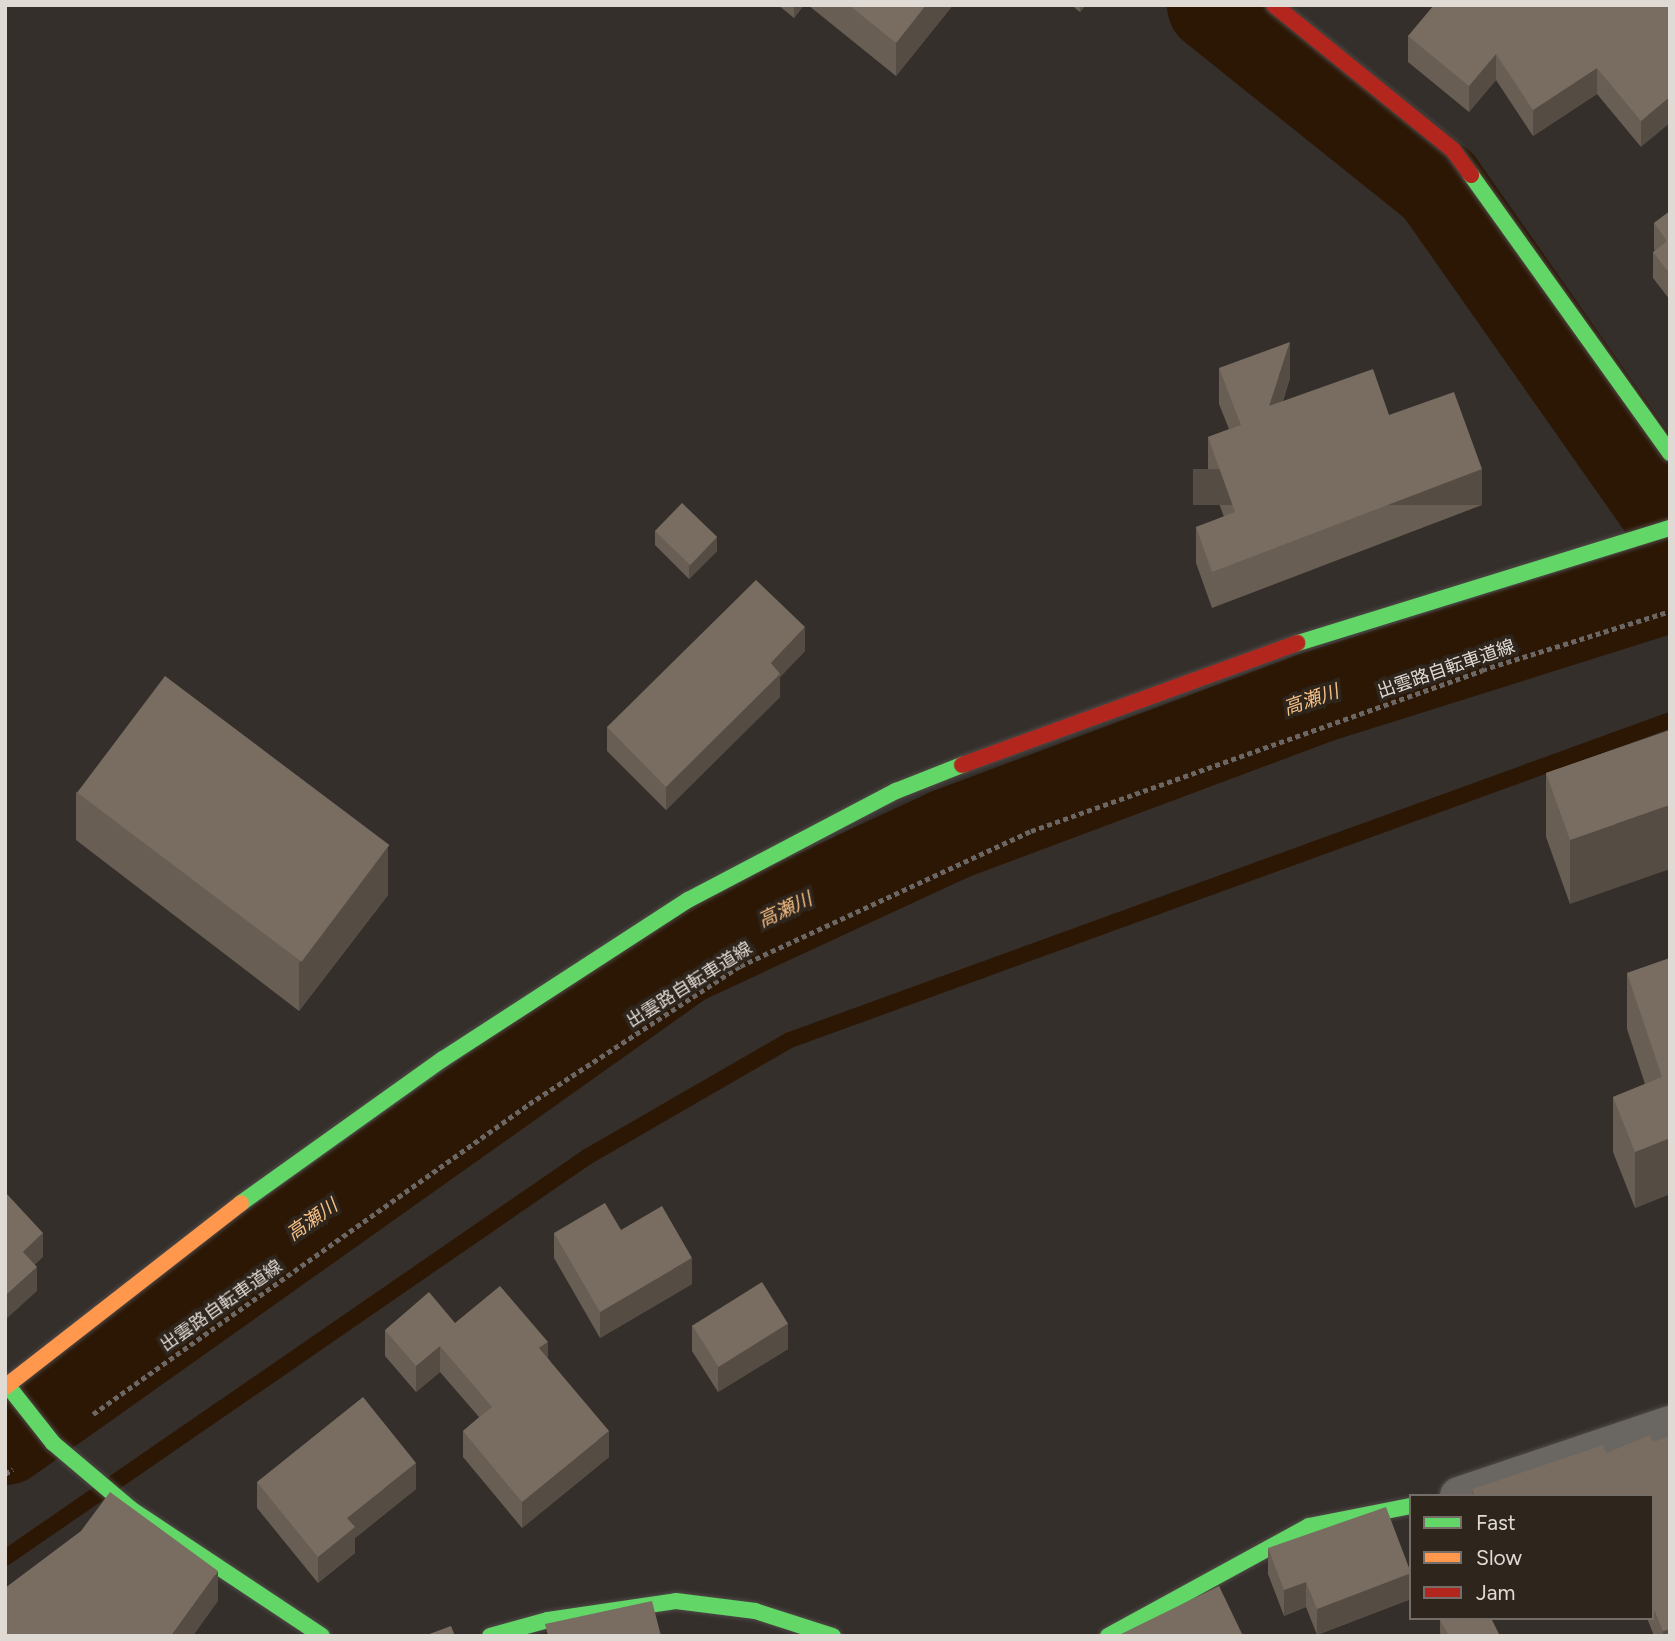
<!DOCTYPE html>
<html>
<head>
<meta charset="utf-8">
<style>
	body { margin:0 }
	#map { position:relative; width:1675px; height:1641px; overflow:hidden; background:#342f2b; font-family:Figtree,"Noto Sans JP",sans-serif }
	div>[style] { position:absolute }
	.stream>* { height:16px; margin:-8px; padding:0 8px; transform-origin:8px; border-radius:8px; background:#2c1704 }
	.river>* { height:93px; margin:-46.5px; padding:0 46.5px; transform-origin:46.5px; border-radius:46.5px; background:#2c1704 }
	.path>* { height:4.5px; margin-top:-2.25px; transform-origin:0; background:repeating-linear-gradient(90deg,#6b6765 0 5px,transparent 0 8.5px) }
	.roads { filter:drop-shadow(0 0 2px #4f4a47) drop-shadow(0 0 2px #4f4a47) }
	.street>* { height:38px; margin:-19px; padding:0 19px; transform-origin:19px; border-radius:19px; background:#6a6662 }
	.fast>* { height:16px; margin:-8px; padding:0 8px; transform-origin:8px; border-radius:8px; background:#63d668 }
	.slow>* { height:16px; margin:-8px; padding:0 8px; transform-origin:8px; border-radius:8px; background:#ff974d }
	.jam>* { height:16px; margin:-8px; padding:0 8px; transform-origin:8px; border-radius:8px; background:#b3261e }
	.wall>* { inset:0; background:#685e53; transform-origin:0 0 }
	.shaded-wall>* { inset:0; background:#554c44; transform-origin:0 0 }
	.building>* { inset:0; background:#796d61; transform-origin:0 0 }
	span { translate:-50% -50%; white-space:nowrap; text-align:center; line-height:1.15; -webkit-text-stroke:7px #2e251d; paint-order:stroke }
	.street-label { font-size:18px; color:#e0dad5 }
	.water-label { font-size:19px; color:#f7c087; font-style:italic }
	.frame { position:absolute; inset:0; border:7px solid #e0dad5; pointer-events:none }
	.legend { position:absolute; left:1409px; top:1494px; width:245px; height:126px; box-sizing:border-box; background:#2e251d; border:2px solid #756d67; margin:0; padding:9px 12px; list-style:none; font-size:21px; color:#e0dad5 }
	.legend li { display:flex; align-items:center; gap:14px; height:35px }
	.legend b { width:35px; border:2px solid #756d67 }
</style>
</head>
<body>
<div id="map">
	<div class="stream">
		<div style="left:5px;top:1558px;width:707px;rotate:-34.57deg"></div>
		<div style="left:587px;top:1157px;width:234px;rotate:-30deg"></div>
		<div style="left:790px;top:1040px;width:936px;rotate:-19.98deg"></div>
	</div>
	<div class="river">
		<div style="left:1213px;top:5px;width:288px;rotate:38.7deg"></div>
		<div style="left:1438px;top:185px;width:403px;rotate:54.9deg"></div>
		<div style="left:5px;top:1438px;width:830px;rotate:-35.34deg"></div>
		<div style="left:682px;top:958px;width:294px;rotate:-24.9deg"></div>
		<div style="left:949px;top:834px;width:391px;rotate:-20.5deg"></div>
		<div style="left:1315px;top:697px;width:372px;rotate:-17.5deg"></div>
	</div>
	<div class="path">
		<div style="left:93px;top:1414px;width:535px;rotate:-35.41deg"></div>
		<div style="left:529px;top:1104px;width:252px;rotate:-33.2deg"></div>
		<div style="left:740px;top:966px;width:321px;rotate:-24.9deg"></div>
		<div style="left:1031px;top:831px;width:479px;rotate:-19.6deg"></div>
		<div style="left:1482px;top:670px;width:197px;rotate:-17.4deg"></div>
		<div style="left:5px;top:1474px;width:9px;rotate:-32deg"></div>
	</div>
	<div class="roads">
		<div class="street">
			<div style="left:1459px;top:1496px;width:223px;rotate:-18.6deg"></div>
		</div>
		<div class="fast">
			<div style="left:1471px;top:175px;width:342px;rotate:54.4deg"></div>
			<div style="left:1298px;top:643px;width:389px;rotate:-17.2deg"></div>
			<div style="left:241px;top:1203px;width:248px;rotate:-35.5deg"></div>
			<div style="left:443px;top:1059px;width:292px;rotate:-33deg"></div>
			<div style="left:688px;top:900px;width:235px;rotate:-27.7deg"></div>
			<div style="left:896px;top:791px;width:71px;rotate:-21.5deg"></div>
			<div style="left:8px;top:1386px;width:73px;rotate:51.7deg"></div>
			<div style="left:53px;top:1443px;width:102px;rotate:40.2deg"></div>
			<div style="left:131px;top:1509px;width:229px;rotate:33.6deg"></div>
			<div style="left:490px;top:1636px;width:60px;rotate:-15.4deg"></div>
			<div style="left:548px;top:1620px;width:129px;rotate:-8.4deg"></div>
			<div style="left:676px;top:1601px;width:80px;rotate:7.2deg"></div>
			<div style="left:755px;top:1611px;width:82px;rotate:17.8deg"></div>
			<div style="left:1108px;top:1636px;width:229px;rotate:-28.7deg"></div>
			<div style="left:1309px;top:1526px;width:104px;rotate:-11.1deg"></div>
		</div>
		<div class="slow">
			<div style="left:5px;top:1387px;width:299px;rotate:-37.9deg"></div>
		</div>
		<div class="jam">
			<div style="left:1274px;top:5px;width:230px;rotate:39deg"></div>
			<div style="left:1453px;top:150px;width:31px;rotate:54deg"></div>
			<div style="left:962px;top:765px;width:357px;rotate:-20deg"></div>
		</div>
	</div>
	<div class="wall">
		<div style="clip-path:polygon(778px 5px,804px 5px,794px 18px)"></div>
		<div style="clip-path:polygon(808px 5px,953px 5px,896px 76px)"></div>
		<div style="clip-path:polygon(1071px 5px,1086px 5px,1080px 12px)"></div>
		<div style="clip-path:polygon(1670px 5px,1641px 147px,1597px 94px,1533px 136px,1496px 80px,1469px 112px,1408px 62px,1408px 36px)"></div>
		<div style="clip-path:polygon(1670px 211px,1670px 300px,1653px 278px,1653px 252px,1655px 251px,1654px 249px,1654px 223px)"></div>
		<div style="left:1670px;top:306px;width:37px;height:2px;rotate:90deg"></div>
		<div style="clip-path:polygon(1219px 368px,1290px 378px,1283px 401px,1389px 415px,1482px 505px,1212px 608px,1196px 563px,1196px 527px,1224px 517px,1208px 473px,1208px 437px,1229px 429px,1219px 404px)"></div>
		<div style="clip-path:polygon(655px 531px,717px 551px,689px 579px,655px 545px)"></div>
		<div style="clip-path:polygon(805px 651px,780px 677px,780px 697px,666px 810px,607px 751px,607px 727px)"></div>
		<div style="clip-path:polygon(1670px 730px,1570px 904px,1546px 837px,1546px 773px)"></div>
		<div style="clip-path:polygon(76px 792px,388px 895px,299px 1011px,76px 840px)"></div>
		<div style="clip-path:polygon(1670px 958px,1670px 1194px,1635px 1208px,1613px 1152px,1613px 1097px,1645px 1084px,1627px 1029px,1627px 973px)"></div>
		<div style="clip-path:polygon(621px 1230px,692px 1284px,600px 1338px,554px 1258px,554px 1233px)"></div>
		<div style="clip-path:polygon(455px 1323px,548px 1358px,609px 1457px,522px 1528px,463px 1457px,463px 1431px,479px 1417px,440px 1372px,416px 1392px,385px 1356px,385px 1330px)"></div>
		<div style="clip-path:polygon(692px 1325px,788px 1349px,718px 1392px,692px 1351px)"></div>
		<div style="clip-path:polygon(1650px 1435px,1653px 1442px,1670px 1436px,1670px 1636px,1654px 1636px,1647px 1618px,1652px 1618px,1652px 1496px,1472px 1496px,1472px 1489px,1603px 1445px,1606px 1453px)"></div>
		<div style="clip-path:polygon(257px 1482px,416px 1489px,355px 1538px,355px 1553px,318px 1583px,257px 1508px)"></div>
		<div style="clip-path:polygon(1268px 1548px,1411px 1571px,1411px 1599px,1317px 1635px,1306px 1607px,1284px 1616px,1268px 1574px)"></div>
		<div style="clip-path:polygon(1440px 1620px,1500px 1636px,1442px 1636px,1440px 1633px)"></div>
	</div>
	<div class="shaded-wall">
		<div style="clip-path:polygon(794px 5px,804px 5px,794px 18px)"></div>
		<div style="clip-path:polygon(926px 5px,953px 5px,896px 76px,896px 43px)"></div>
		<div style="clip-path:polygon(1080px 5px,1086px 5px,1080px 12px)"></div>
		<div style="clip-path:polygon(1496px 54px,1496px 80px,1469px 112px,1469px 86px)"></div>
		<div style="clip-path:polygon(1597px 68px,1597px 94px,1533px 136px,1533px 110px)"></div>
		<div style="clip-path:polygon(1670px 97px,1670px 123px,1641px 147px,1641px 121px)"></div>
		<div style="clip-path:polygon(1290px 342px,1290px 378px,1269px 442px,1269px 406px)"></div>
		<div style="left:1482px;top:469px;width:36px;height:289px;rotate:90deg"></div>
		<div style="clip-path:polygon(717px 537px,717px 551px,689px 579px,689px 566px)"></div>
		<div style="clip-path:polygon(805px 627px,805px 651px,780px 677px,780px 697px,666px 810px,666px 787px,771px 663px)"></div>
		<div style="clip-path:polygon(1670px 805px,1670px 869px,1570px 904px,1570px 840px)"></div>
		<div style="clip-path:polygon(388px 847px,388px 895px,299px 1011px,299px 963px)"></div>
		<div style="clip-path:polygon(1670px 1138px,1670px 1194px,1635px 1208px,1635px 1152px)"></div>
		<div style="clip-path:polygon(43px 1233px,43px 1257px,23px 1276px,23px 1252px)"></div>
		<div style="clip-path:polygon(692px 1258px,692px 1284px,600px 1338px,600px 1312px)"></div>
		<div style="clip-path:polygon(37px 1267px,37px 1291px,5px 1320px,5px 1296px)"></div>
		<div style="clip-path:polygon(788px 1323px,788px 1349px,718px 1392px,718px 1366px)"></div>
		<div style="clip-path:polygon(548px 1342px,548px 1368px,539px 1348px)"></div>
		<div style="clip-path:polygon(440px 1346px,440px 1372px,416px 1392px,416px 1366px)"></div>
		<div style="clip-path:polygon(609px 1431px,609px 1457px,522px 1528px,522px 1502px)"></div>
		<div style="clip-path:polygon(416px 1463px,416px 1489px,355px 1538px,355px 1553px,318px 1583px,318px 1557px,347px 1518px)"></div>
		<div style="clip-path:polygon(218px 1571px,218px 1601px,193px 1636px,171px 1636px)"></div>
		<div style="clip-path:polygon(1411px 1573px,1411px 1599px,1317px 1635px,1317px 1609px)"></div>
		<div style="clip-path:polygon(1306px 1582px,1306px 1607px,1284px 1616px,1284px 1590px)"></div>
		<div style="clip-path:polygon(1670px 1629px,1670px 1636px,1663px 1636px,1663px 1631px)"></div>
	</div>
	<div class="building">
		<div style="clip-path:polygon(849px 5px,926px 5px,896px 43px)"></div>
		<div style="clip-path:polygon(1434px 5px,1670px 5px,1670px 97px,1641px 121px,1597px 68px,1533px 110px,1496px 54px,1469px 86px,1408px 36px)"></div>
		<div style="clip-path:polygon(1670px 211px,1670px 274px,1653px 252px,1667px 241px,1654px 223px)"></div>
		<div style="clip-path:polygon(1290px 342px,1269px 406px,1373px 369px,1389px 415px,1454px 392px,1482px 469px,1212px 572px,1196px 527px,1235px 512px,1208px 437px,1241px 425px,1219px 368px)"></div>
		<div style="left:682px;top:503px;width:49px;height:39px;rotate:44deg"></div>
		<div style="clip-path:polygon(756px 580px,805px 627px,771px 663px,780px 674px,666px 787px,607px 727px)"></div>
		<div style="left:165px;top:676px;width:281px;height:146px;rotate:37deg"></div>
		<div style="clip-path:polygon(1670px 730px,1670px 805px,1570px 840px,1546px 773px)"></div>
		<div style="clip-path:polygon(1670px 958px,1670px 1138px,1635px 1152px,1613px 1097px,1662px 1077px,1627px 973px)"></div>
		<div style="clip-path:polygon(5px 1192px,43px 1233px,23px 1252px,37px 1267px,5px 1296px)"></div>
		<div style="clip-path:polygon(605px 1203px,621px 1230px,662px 1206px,692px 1258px,600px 1312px,554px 1233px)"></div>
		<div style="left:762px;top:1282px;width:49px;height:82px;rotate:58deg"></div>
		<div style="clip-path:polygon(500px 1286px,548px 1342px,539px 1348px,609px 1431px,522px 1502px,463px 1431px,492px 1407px,440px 1346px,416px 1366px,385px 1330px,429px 1292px,455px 1323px)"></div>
		<div style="clip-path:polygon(363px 1397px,416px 1463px,347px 1518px,355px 1527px,318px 1557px,257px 1482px)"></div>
		<div style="clip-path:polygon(1650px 1435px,1653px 1442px,1670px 1436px,1670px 1629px,1663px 1631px,1652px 1605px,1652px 1496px,1475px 1496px,1472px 1489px,1603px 1445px,1606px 1453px)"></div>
		<div style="clip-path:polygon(110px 1492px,218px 1571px,171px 1636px,5px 1636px,5px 1588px,81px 1531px)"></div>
		<div style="clip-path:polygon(1386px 1507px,1411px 1573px,1317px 1609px,1306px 1582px,1284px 1590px,1268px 1548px)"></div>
		<div style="clip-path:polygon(1219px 1586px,1243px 1636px,1117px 1636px)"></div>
		<div style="clip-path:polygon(652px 1601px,661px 1636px,548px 1636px,545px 1624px)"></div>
		<div style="clip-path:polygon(1443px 1618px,1491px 1618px,1500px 1636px,1449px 1636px,1440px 1620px)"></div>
		<div style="clip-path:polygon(451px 1626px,455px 1636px,424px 1636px)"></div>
	</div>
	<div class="street-label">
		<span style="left:1446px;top:669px;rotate:-19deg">出雲路自転車道線</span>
		<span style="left:689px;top:985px;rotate:-32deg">出雲路自転車道線</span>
		<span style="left:221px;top:1306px;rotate:-35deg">出雲路自転車道線</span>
	</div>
	<div class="water-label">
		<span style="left:1311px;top:700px;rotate:-19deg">高瀬川</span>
		<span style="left:785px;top:910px;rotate:-25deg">高瀬川</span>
		<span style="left:312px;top:1220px;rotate:-35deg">高瀬川</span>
	</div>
	<div class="frame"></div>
	<ul class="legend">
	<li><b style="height:9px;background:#63d668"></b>Fast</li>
	<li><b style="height:9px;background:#ff974d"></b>Slow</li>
	<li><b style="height:9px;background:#b3261e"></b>Jam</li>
	</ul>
</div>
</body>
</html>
